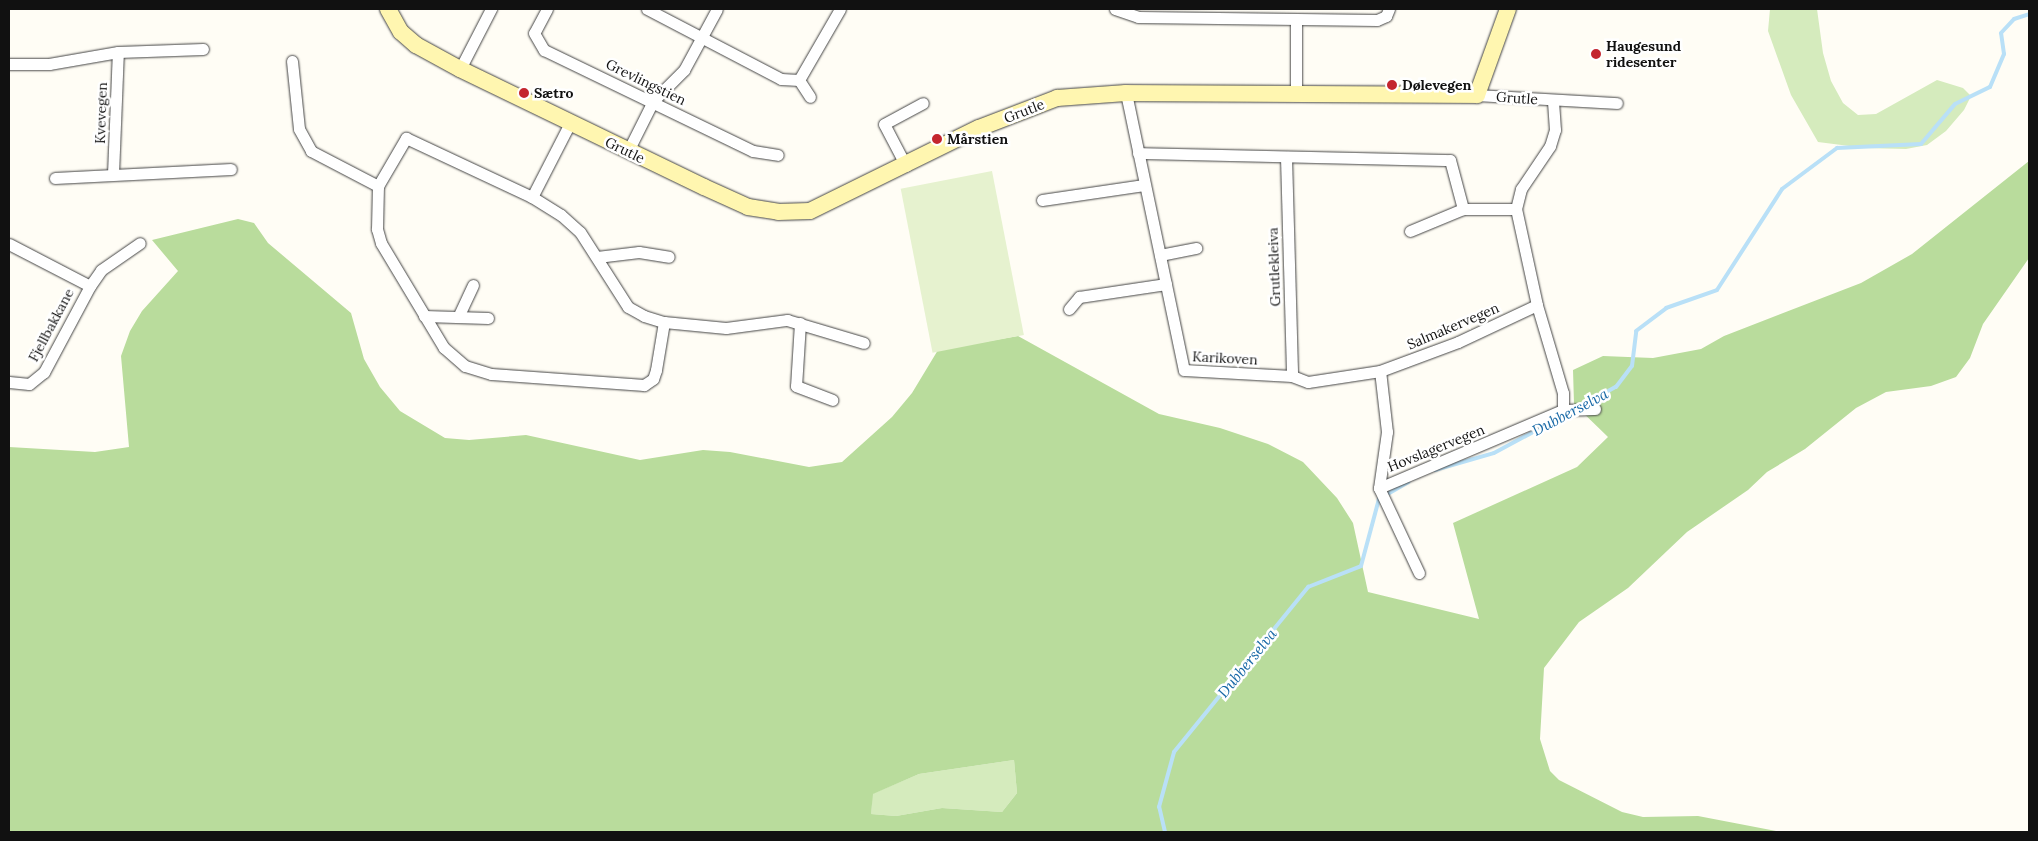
<!DOCTYPE html>
<html>
<head>
<meta charset="utf-8">
<style>
	body { margin:0 }
	#map { position:relative; width:2038px; height:841px; overflow:hidden; background:#fffdf5; font-family:Lora,serif }
	div>[style] { position:absolute }
	.green>* { inset:0; background:#d5ebbd }
	.forest>* { inset:0; background:#b9dc9c }
	.pitch>* { inset:0; background:#e6f2cf; transform-origin:0 0 }
	.stream>* { height:4px; margin:-2px; padding:0 2px; transform-origin:2px; border-radius:2px; background:#b9e0f7 }
	.roads { filter:drop-shadow(0 0 1px #444) drop-shadow(0 0 1px #444) }
	.street>* { height:11px; margin:-5.5px; padding:0 5.5px; transform-origin:5.5px; border-radius:5.5px; background:#fff }
	.secondary>* { height:16px; margin:-8px; padding:0 8px; transform-origin:8px; border-radius:8px; background:#fff6b0 }
	.dots>* { width:14px; height:14px; translate:-50% -50%; box-sizing:border-box; border:2px solid #fff; border-radius:50% }
	span { translate:-50% -50%; white-space:nowrap; text-align:center; line-height:1.15; -webkit-text-stroke:5px #fff; paint-order:stroke }
	.poi-label { font-size:14px; color:#111; font-weight:700 }
	.left { translate:0 -50%; text-align:left }
	.street-label { font-size:14px; color:#111 }
	.water-label { font-size:15px; color:#1768a6; font-style:italic }
	.frame { position:absolute; inset:0; border:10px solid #111; pointer-events:none }
</style>
</head>
<body>
<div id="map">
	<div class="green">
		<div style="clip-path:polygon(1770px 9px,1817px 9px,1823px 53px,1831px 81px,1843px 103px,1858px 115px,1876px 114px,1937px 80px,1963px 88px,1971px 96px,1964px 110px,1946px 131px,1927px 145px,1906px 149px,1865px 148px,1818px 142px,1791px 95px,1768px 31px)"></div>
		<div style="clip-path:polygon(1014px 760px,1017px 793px,1002px 812px,942px 808px,896px 816px,871px 814px,872px 794px,919px 774px)"></div>
	</div>
	<div class="forest">
		<div style="clip-path:polygon(evenodd,2029px 161px,2029px 258px,1983px 324px,1970px 358px,1956px 377px,1931px 386px,1886px 392px,1856px 408px,1805px 449px,1767px 472px,1748px 490px,1687px 532px,1628px 588px,1579px 622px,1544px 668px,1540px 739px,1550px 771px,1559px 780px,1622px 812px,1643px 817px,1698px 816px,1781px 832px,9px 832px,9px 447px,95px 452px,129px 447px,121px 356px,130px 331px,142px 311px,178px 271px,152px 240px,238px 219px,254px 223px,268px 243px,351px 313px,364px 359px,380px 387px,400px 411px,445px 438px,469px 440px,526px 435px,640px 460px,703px 450px,730px 452px,809px 467px,842px 462px,892px 417px,912px 393px,938px 350px,1018px 336px,1159px 414px,1220px 428px,1268px 444px,1303px 462px,1337px 498px,1353px 523px,1368px 592px,1479px 619px,1453px 523px,1577px 467px,1608px 437px,1574px 404px,1573px 370px,1603px 356px,1653px 358px,1701px 349px,1724px 336px,1861px 283px,1912px 254px,2029px 161px,1014px 760px,1017px 793px,1002px 812px,942px 808px,896px 816px,871px 814px,873px 794px,919px 774px,1014px 760px)"></div>
	</div>
	<div class="pitch">
		<div style="left:992px;top:171px;width:167px;height:93px;rotate:79deg"></div>
	</div>
	<div class="stream">
		<div style="left:1583px;top:405px;width:38px;rotate:-29deg"></div>
		<div style="left:1616px;top:387px;width:26px;rotate:-53deg"></div>
		<div style="left:1632px;top:366px;width:35px;rotate:-83deg"></div>
		<div style="left:1636px;top:331px;width:38px;rotate:-37deg"></div>
		<div style="left:1666px;top:308px;width:54px;rotate:-19.4deg"></div>
		<div style="left:1717px;top:290px;width:120px;rotate:-57.2deg"></div>
		<div style="left:1782px;top:189px;width:69px;rotate:-36.7deg"></div>
		<div style="left:1837px;top:148px;width:84px;rotate:-2.7deg"></div>
		<div style="left:1921px;top:144px;width:52px;rotate:-49.6deg"></div>
		<div style="left:1955px;top:104px;width:39px;rotate:-26deg"></div>
		<div style="left:1990px;top:87px;width:36px;rotate:-67deg"></div>
		<div style="left:2004px;top:54px;width:21px;rotate:-98deg"></div>
		<div style="left:2001px;top:33px;width:19px;rotate:-47deg"></div>
		<div style="left:2014px;top:19px;width:16px;rotate:-18deg"></div>
		<div style="left:1435px;top:470px;width:61px;rotate:-16.1deg"></div>
		<div style="left:1494px;top:453px;width:78px;rotate:-28.2deg"></div>
		<div style="left:1165px;top:832px;width:26px;rotate:-103deg"></div>
		<div style="left:1159px;top:807px;width:57px;rotate:-74.7deg"></div>
		<div style="left:1174px;top:752px;width:213px;rotate:-50.9deg"></div>
		<div style="left:1308px;top:587px;width:57px;rotate:-21.6deg"></div>
		<div style="left:1361px;top:566px;width:69px;rotate:-75deg"></div>
		<div style="left:1379px;top:499px;width:34px;rotate:-30deg"></div>
	</div>
	<div class="roads">
		<div class="street">
			<div style="left:547px;top:9px;width:27px;rotate:118deg"></div>
			<div style="left:534px;top:33px;width:20px;rotate:60deg"></div>
			<div style="left:544px;top:50px;width:232px;rotate:25.8deg"></div>
			<div style="left:753px;top:151px;width:25px;rotate:9deg"></div>
			<div style="left:647px;top:9px;width:151px;rotate:27.6deg"></div>
			<div style="left:781px;top:79px;width:18px;rotate:3deg"></div>
			<div style="left:799px;top:80px;width:82px;rotate:-60deg"></div>
			<div style="left:1115px;top:9px;width:24px;rotate:19deg"></div>
			<div style="left:1138px;top:17px;width:239px;rotate:0.7deg"></div>
			<div style="left:1377px;top:20px;width:10px;rotate:-24deg"></div>
			<div style="left:1386px;top:16px;width:8px;rotate:-67deg"></div>
			<div style="left:1296px;top:20px;width:75px;rotate:90deg"></div>
			<div style="left:292px;top:61px;width:68px;rotate:84.1deg"></div>
			<div style="left:299px;top:129px;width:25px;rotate:61deg"></div>
			<div style="left:311px;top:151px;width:76px;rotate:27.6deg"></div>
			<div style="left:9px;top:64px;width:40px"></div>
			<div style="left:49px;top:64px;width:70px;rotate:-9.9deg"></div>
			<div style="left:118px;top:52px;width:85px;rotate:-2deg"></div>
			<div style="left:460px;top:69px;width:68px;rotate:-62.7deg"></div>
			<div style="left:799px;top:80px;width:20px;rotate:57deg"></div>
			<div style="left:1126px;top:93px;width:283px;rotate:78.2deg"></div>
			<div style="left:1184px;top:370px;width:108px;rotate:3.2deg"></div>
			<div style="left:1292px;top:376px;width:17px;rotate:21deg"></div>
			<div style="left:1308px;top:382px;width:73px;rotate:-8.7deg"></div>
			<div style="left:1477px;top:95px;width:140px;rotate:3.3deg"></div>
			<div style="left:628px;top:151px;width:56px;rotate:-63.4deg"></div>
			<div style="left:653px;top:101px;width:44px;rotate:-45deg"></div>
			<div style="left:684px;top:70px;width:69px;rotate:-61.6deg"></div>
			<div style="left:1138px;top:153px;width:312px;rotate:1.3deg"></div>
			<div style="left:1450px;top:160px;width:51px;rotate:75.1deg"></div>
			<div style="left:1286px;top:157px;width:219px;rotate:88.4deg"></div>
			<div style="left:906px;top:166px;width:47px;rotate:-117.6deg"></div>
			<div style="left:884px;top:124px;width:44px;rotate:-28.3deg"></div>
			<div style="left:113px;top:174px;width:122px;rotate:-87.7deg"></div>
			<div style="left:55px;top:178px;width:176px;rotate:-2.9deg"></div>
			<div style="left:532px;top:197px;width:83px;rotate:-62.8deg"></div>
			<div style="left:1042px;top:200px;width:103px;rotate:-8.4deg"></div>
			<div style="left:1410px;top:231px;width:57px;rotate:-22.5deg"></div>
			<div style="left:1463px;top:209px;width:53px"></div>
			<div style="left:9px;top:244px;width:91px;rotate:27.4deg"></div>
			<div style="left:90px;top:286px;width:98px;rotate:118.1deg"></div>
			<div style="left:44px;top:372px;width:19px;rotate:141deg"></div>
			<div style="left:29px;top:384px;width:20px;rotate:-174deg"></div>
			<div style="left:1160px;top:255px;width:37px;rotate:-11deg"></div>
			<div style="left:597px;top:257px;width:42px;rotate:-6.8deg"></div>
			<div style="left:639px;top:252px;width:30px;rotate:9deg"></div>
			<div style="left:90px;top:286px;width:19px;rotate:-55deg"></div>
			<div style="left:101px;top:270px;width:47px;rotate:-34.7deg"></div>
			<div style="left:1069px;top:309px;width:16px;rotate:-50deg"></div>
			<div style="left:1079px;top:297px;width:88px;rotate:-8.5deg"></div>
			<div style="left:459px;top:315px;width:33px;rotate:-65deg"></div>
			<div style="left:424px;top:316px;width:64px;rotate:1.8deg"></div>
			<div style="left:664px;top:322px;width:49px;rotate:99.5deg"></div>
			<div style="left:656px;top:370px;width:9px;rotate:108deg"></div>
			<div style="left:653px;top:379px;width:11px;rotate:146deg"></div>
			<div style="left:644px;top:385px;width:153px;rotate:-175.9deg"></div>
			<div style="left:491px;top:374px;width:27px;rotate:-163deg"></div>
			<div style="left:465px;top:366px;width:28px;rotate:-139deg"></div>
			<div style="left:444px;top:348px;width:122px;rotate:-121deg"></div>
			<div style="left:381px;top:243px;width:15px;rotate:-106deg"></div>
			<div style="left:377px;top:229px;width:43px;rotate:-88.7deg"></div>
			<div style="left:378px;top:186px;width:56px;rotate:-59.7deg"></div>
			<div style="left:406px;top:138px;width:139px;rotate:25.1deg"></div>
			<div style="left:532px;top:197px;width:34px;rotate:32deg"></div>
			<div style="left:561px;top:215px;width:25px;rotate:42deg"></div>
			<div style="left:580px;top:232px;width:89px;rotate:57.4deg"></div>
			<div style="left:628px;top:307px;width:18px;rotate:29deg"></div>
			<div style="left:644px;top:316px;width:21px;rotate:17deg"></div>
			<div style="left:664px;top:322px;width:62px;rotate:5.5deg"></div>
			<div style="left:726px;top:328px;width:62px;rotate:-7.5deg"></div>
			<div style="left:787px;top:320px;width:80px;rotate:16.6deg"></div>
			<div style="left:800px;top:323px;width:63px;rotate:93.6deg"></div>
			<div style="left:796px;top:386px;width:39px;rotate:21deg"></div>
			<div style="left:1563px;top:410px;width:32px;rotate:-2deg"></div>
			<div style="left:1379px;top:488px;width:57px;rotate:-81.9deg"></div>
			<div style="left:1387px;top:432px;width:61px;rotate:-96.5deg"></div>
			<div style="left:1380px;top:371px;width:83px;rotate:-20.4deg"></div>
			<div style="left:1458px;top:342px;width:87px;rotate:-25.1deg"></div>
			<div style="left:1419px;top:573px;width:94px;rotate:-115.2deg"></div>
			<div style="left:1379px;top:488px;width:200px;rotate:-23deg"></div>
			<div style="left:1563px;top:410px;width:17px;rotate:-90deg"></div>
			<div style="left:1563px;top:393px;width:92px;rotate:-106.5deg"></div>
			<div style="left:1537px;top:305px;width:98px;rotate:-102.3deg"></div>
			<div style="left:1516px;top:209px;width:21px;rotate:-76deg"></div>
			<div style="left:1521px;top:189px;width:52px;rotate:-56deg"></div>
			<div style="left:1550px;top:146px;width:17px;rotate:-73deg"></div>
			<div style="left:1555px;top:130px;width:30px;rotate:-94deg"></div>
		</div>
		<div class="secondary">
			<div style="left:388px;top:9px;width:26px;rotate:61deg"></div>
			<div style="left:401px;top:32px;width:20px;rotate:41deg"></div>
			<div style="left:416px;top:45px;width:50px;rotate:28.6deg"></div>
			<div style="left:460px;top:69px;width:271px;rotate:25.8deg"></div>
			<div style="left:704px;top:187px;width:48px;rotate:24.4deg"></div>
			<div style="left:748px;top:207px;width:30px;rotate:9deg"></div>
			<div style="left:778px;top:212px;width:32px;rotate:-2deg"></div>
			<div style="left:810px;top:211px;width:188px;rotate:-26.2deg"></div>
			<div style="left:979px;top:128px;width:84px;rotate:-21deg"></div>
			<div style="left:1057px;top:98px;width:69px;rotate:-4.1deg"></div>
			<div style="left:1126px;top:93px;width:351px;rotate:0.3deg"></div>
			<div style="left:1477px;top:95px;width:91px;rotate:-70.2deg"></div>
		</div>
	</div>
	<div class="dots">
		<div style="left:1596px;top:54px;background:#c4262e"></div>
		<div style="left:1392px;top:85px;background:#c4262e"></div>
		<div style="left:524px;top:93px;background:#c4262e"></div>
		<div style="left:937px;top:139px;background:#c4262e"></div>
	</div>
	<div class="poi-label">
		<span class="left" style="left:1606px;top:54px">Haugesund<br>ridesenter</span>
		<span class="left" style="left:1402px;top:85px">Dølevegen</span>
		<span class="left" style="left:534px;top:93px">Sætro</span>
		<span class="left" style="left:947px;top:139px">Mårstien</span>
	</div>
	<div class="street-label">
		<span style="left:646px;top:82px;rotate:26deg">Grevlingstien</span>
		<span style="left:1517px;top:98px;rotate:4deg">Grutle</span>
		<span style="left:1024px;top:111px;rotate:-21deg">Grutle</span>
		<span style="left:101px;top:113px;rotate:-88deg">Kvevegen</span>
		<span style="left:625px;top:150px;rotate:26deg">Grutle</span>
		<span style="left:1274px;top:267px;rotate:-92deg">Grutlekleiva</span>
		<span style="left:51px;top:325px;rotate:-62deg">Fjellbakkane</span>
		<span style="left:1453px;top:326px;rotate:-23deg">Salmakervegen</span>
		<span style="left:1225px;top:358px;rotate:3deg">Karikoven</span>
		<span style="left:1436px;top:448px;rotate:-22deg">Hovslagervegen</span>
	</div>
	<div class="water-label">
		<span style="left:1570px;top:412px;rotate:-28deg">Dubberselva</span>
		<span style="left:1247px;top:663px;rotate:-51deg">Dubberselva</span>
	</div>
	<div class="frame"></div>
</div>
</body>
</html>
